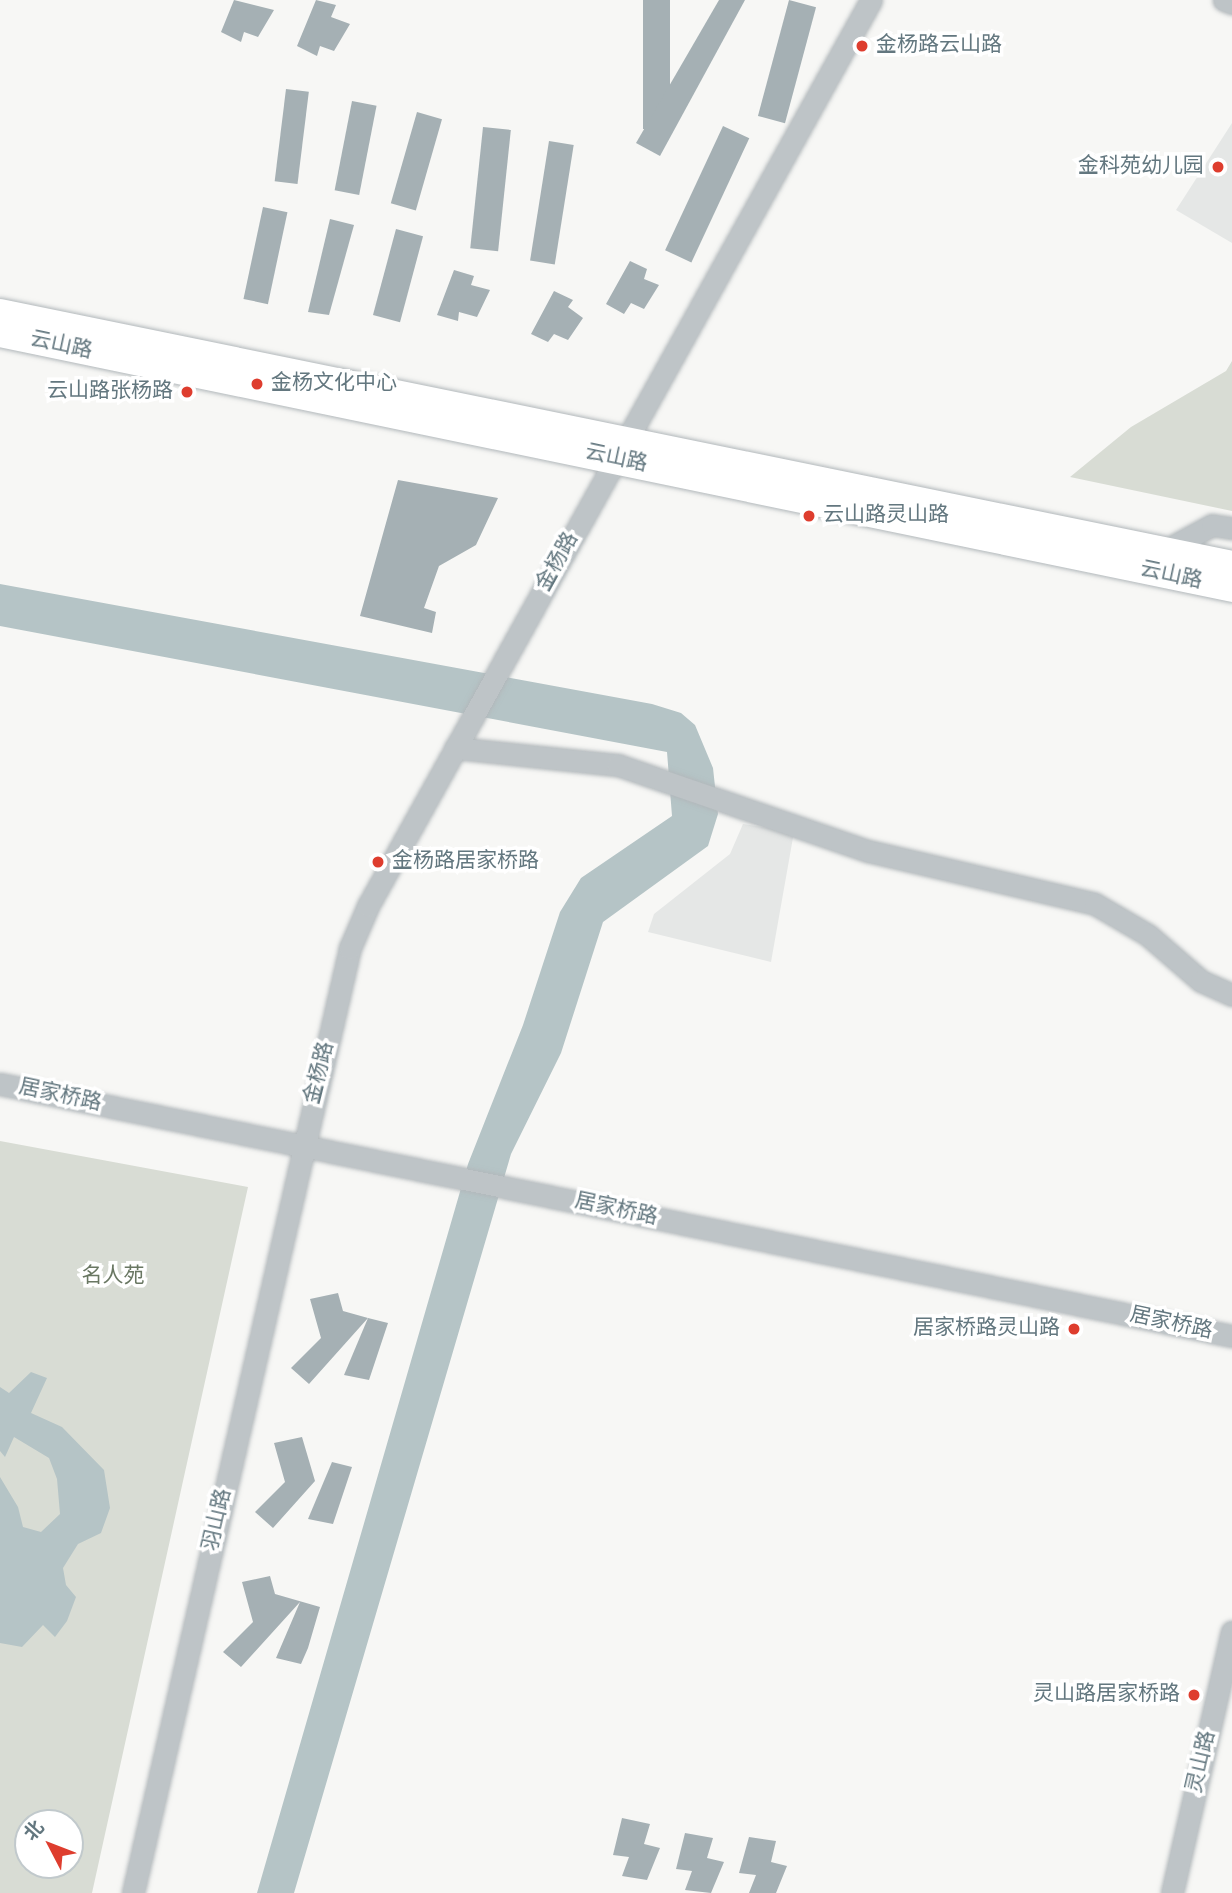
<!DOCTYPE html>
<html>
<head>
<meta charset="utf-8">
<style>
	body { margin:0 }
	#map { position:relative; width:1232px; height:1893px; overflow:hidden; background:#f7f7f5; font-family:Overpass,"Noto Sans SC",sans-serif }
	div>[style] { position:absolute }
	.built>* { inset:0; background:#e5e7e6 }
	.green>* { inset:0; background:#d8dcd4 }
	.water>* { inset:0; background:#b5c4c6 }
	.building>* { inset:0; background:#a5b0b4; transform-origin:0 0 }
	.roads { filter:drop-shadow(0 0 2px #b2b8bb) drop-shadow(0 0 2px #b2b8bb) }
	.minor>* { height:21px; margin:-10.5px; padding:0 10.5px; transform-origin:10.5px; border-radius:10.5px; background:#bec4c7 }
	.major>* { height:26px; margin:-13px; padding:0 13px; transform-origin:13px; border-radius:13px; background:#fff }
	.dots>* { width:19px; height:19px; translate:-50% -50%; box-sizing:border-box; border:4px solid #fff; border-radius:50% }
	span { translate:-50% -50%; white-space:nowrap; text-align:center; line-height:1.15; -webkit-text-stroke:7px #fff; paint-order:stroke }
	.poi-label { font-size:21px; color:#63777f }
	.left { translate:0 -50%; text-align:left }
	.right { translate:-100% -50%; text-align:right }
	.street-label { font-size:21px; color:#63777f }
	.park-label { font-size:21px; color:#697762 }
	.north { position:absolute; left:14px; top:1809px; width:70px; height:70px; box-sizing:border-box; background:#fff; border:2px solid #c1c9cc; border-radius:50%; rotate:312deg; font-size:19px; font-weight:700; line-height:28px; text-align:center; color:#63777f }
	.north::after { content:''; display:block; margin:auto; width:24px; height:32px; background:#de3d2e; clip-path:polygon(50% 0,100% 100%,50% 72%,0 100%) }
</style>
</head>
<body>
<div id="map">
	<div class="built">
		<div style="clip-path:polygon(1232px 123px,1232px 243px,1176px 210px)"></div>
		<div style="clip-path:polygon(743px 824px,794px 832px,771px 962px,648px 932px,654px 914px,730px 854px)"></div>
	</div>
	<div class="green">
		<div style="clip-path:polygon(1232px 361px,1232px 511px,1070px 477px,1131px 427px,1226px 371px)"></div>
		<div style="clip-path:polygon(evenodd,0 1141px,248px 1187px,92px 1893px,0 1893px,0 1141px,28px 1823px,70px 1823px,70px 1865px,28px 1865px,28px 1823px)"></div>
	</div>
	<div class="water">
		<div style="clip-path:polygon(0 584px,652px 704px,681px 713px,695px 725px,713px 768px,718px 814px,708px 846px,603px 922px,561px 1053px,511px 1154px,294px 1893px,257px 1893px,468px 1164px,523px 1025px,560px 912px,581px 878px,672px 816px,667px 752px,0 626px)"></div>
		<div style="clip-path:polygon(31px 1372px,47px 1378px,31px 1413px,62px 1427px,104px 1470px,110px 1508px,101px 1533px,78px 1544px,63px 1568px,66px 1585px,76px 1597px,67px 1621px,55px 1637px,43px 1625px,22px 1647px,0 1643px,0 1477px,18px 1507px,23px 1527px,41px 1532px,60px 1514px,57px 1479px,49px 1458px,14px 1437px,5px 1457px,0 1451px,0 1387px,9px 1393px)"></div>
	</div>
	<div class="building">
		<div style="clip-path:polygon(234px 0,274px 10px,258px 37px,244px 32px,241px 42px,221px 32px)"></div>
		<div style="clip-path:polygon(316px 0,336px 5px,331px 17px,350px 24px,334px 51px,320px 46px,317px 56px,297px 46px)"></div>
		<div style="left:643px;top:0;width:27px;height:129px"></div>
		<div style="clip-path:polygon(719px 0,745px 0,660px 156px,636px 143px)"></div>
		<div style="left:789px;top:0;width:28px;height:120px;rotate:15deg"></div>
		<div style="left:286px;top:89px;width:23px;height:93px;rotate:7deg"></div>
		<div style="left:352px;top:101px;width:25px;height:91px;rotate:11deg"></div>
		<div style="left:417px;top:112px;width:26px;height:95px;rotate:16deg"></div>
		<div style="left:723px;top:126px;width:29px;height:137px;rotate:25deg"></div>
		<div style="left:483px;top:127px;width:28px;height:122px;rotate:6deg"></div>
		<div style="left:549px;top:141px;width:25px;height:121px;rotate:9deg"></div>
		<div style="left:263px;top:207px;width:25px;height:94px;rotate:12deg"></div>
		<div style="clip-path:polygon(330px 219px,354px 225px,329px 315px,308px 312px)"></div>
		<div style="left:396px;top:229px;width:28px;height:89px;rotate:15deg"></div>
		<div style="clip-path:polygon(630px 261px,647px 269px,644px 279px,659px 285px,644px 309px,631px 303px,624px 314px,606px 304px)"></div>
		<div style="clip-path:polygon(454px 270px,474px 276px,471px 285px,490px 290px,477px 317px,459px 312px,458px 321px,437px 315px)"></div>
		<div style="clip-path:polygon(554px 291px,573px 300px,568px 307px,583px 318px,568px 340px,554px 334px,548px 342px,531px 334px)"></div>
		<div style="clip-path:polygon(398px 480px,498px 498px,476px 545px,439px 566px,424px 608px,436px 612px,432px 633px,360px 616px)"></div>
		<div style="clip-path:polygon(338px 1293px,343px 1311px,368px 1318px,309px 1384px,291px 1368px,321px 1338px,310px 1299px)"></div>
		<div style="clip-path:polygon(368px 1318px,388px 1323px,369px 1380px,344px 1375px)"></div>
		<div style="clip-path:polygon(302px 1437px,315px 1481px,273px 1528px,255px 1512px,285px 1482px,274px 1443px)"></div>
		<div style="clip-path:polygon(332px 1462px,352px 1467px,333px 1524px,308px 1519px)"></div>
		<div style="clip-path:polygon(270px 1576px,275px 1594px,320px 1607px,308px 1648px,301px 1664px,276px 1658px,300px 1602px,241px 1667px,223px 1652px,253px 1622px,242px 1582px)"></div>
		<div style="clip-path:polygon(622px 1818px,650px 1824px,644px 1844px,660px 1848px,647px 1880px,622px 1876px,629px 1857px,613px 1855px)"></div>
		<div style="clip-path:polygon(685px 1833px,713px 1838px,707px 1858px,724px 1862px,711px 1893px,685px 1890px,692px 1871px,676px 1869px)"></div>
		<div style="clip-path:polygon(749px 1837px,776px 1841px,771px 1862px,787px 1866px,776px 1893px,749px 1893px,756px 1875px,739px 1873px)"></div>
	</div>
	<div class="roads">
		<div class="minor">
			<div style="left:1224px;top:0;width:9px;rotate:21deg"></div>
			<div style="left:1166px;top:550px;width:52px;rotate:-28.5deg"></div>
			<div style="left:1212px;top:525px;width:20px;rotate:9deg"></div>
			<div style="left:455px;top:748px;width:164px;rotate:6deg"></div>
			<div style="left:618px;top:765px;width:264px;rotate:19deg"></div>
			<div style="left:868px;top:851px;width:233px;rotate:13.1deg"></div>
			<div style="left:1095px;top:904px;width:61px;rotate:30.3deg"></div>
			<div style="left:1148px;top:935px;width:70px;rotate:41deg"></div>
			<div style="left:1201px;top:981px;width:34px;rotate:24deg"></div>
			<div style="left:0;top:1084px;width:1258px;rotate:11.56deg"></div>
			<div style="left:133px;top:1893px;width:970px;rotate:-77.07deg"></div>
			<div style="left:350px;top:948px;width:46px;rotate:-66.8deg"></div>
			<div style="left:368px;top:906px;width:1036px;rotate:-60.96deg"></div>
			<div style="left:1172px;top:1893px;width:268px;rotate:-77.1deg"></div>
		</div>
		<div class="major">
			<div style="left:0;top:312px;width:1258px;rotate:11.56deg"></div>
			<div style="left:0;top:334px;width:1258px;rotate:11.69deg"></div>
		</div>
	</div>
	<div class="dots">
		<div style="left:862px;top:46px;background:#de3d2e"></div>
		<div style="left:1218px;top:167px;background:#de3d2e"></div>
		<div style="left:257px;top:384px;background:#de3d2e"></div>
		<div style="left:187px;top:392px;background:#de3d2e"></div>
		<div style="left:809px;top:516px;background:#de3d2e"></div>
		<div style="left:378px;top:862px;background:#de3d2e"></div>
		<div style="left:1074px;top:1329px;background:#de3d2e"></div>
		<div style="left:1194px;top:1695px;background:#de3d2e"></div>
	</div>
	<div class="poi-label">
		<span class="left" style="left:876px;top:46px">金杨路云山路</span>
		<span class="right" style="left:1204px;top:167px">金科苑幼儿园</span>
		<span class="left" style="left:271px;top:384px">金杨文化中心</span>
		<span class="right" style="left:173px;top:392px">云山路张杨路</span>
		<span class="left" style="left:823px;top:516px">云山路灵山路</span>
		<span class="left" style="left:392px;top:862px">金杨路居家桥路</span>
		<span class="right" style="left:1060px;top:1329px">居家桥路灵山路</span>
		<span class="right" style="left:1180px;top:1695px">灵山路居家桥路</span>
	</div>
	<div class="street-label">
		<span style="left:61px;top:346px;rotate:12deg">云山路</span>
		<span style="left:616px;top:459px;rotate:12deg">云山路</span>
		<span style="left:558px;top:562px;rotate:-61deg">金杨路</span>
		<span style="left:1171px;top:576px;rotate:12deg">云山路</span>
		<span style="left:320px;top:1073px;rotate:-76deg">金杨路</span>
		<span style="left:60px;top:1096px;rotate:12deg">居家桥路</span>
		<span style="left:616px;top:1210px;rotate:12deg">居家桥路</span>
		<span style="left:1171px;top:1324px;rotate:12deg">居家桥路</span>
		<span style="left:218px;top:1520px;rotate:-77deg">羽山路</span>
		<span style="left:1202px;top:1762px;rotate:-77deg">灵山路</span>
	</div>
	<div class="park-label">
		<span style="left:113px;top:1277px">名人苑</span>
	</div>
	<div class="north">北</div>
</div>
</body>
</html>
